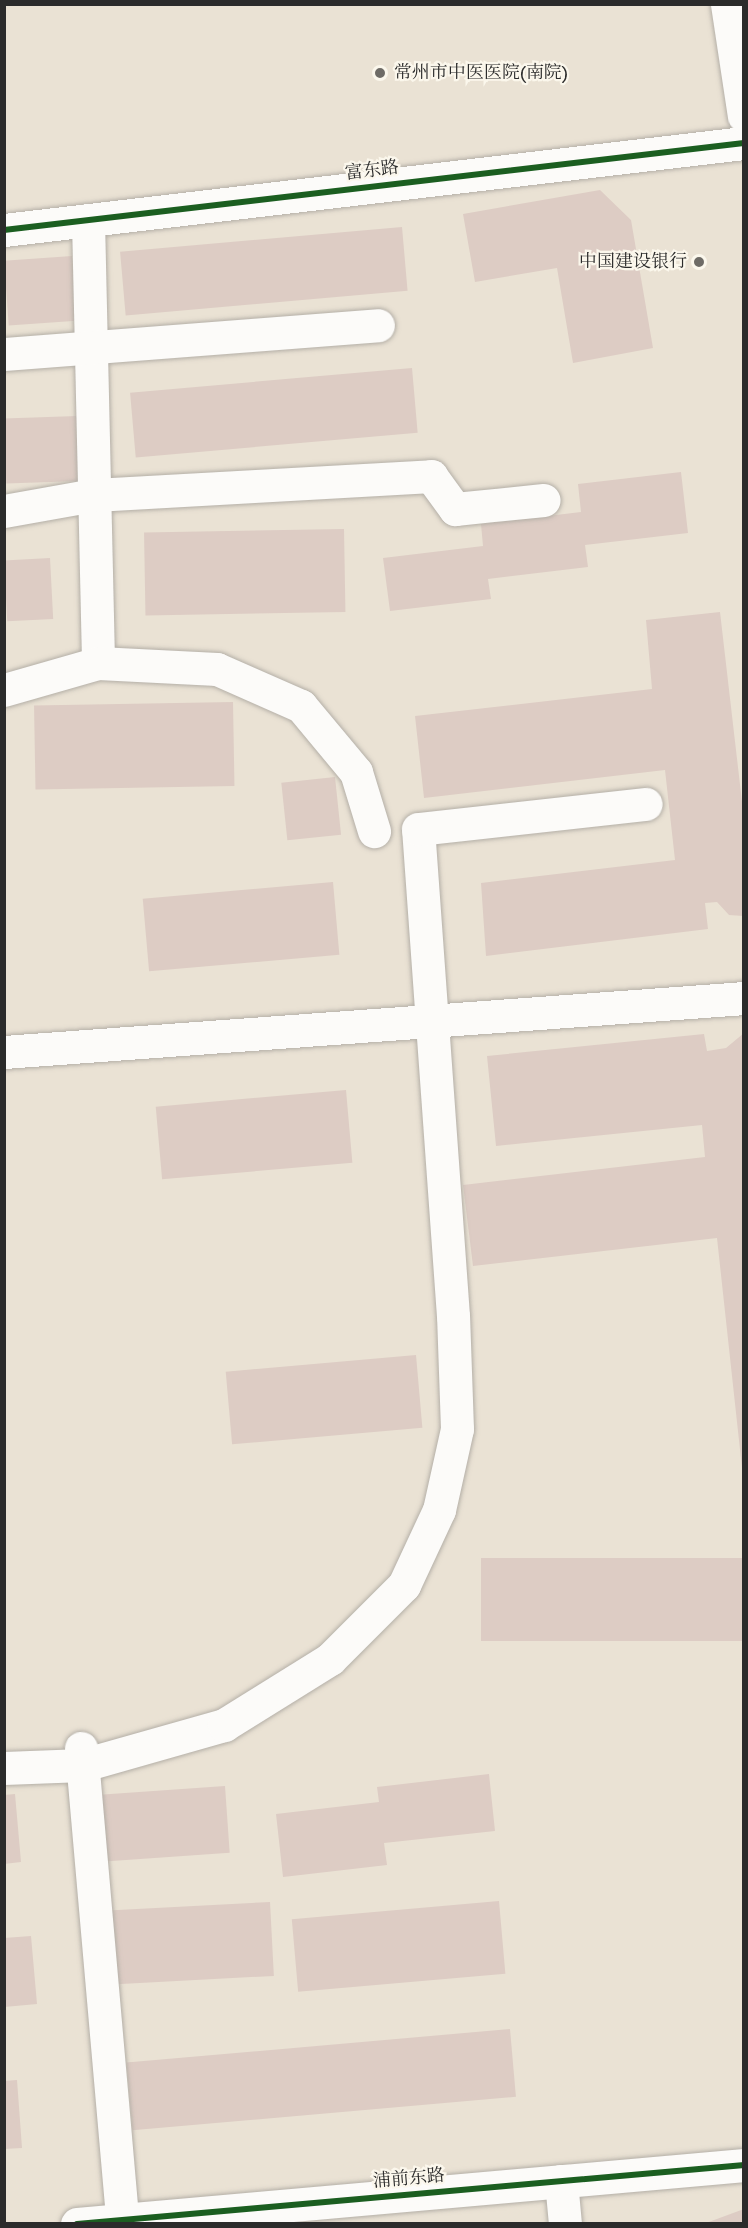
<!DOCTYPE html>
<html>
<head>
<meta charset="utf-8">
<style>
	body { margin:0 }
	#map { position:relative; width:748px; height:2228px; overflow:hidden; background:#eae2d4; font-family:"IM FELL DW Pica","Noto Serif SC",serif }
	div>[style] { position:absolute }
	.building>* { inset:0; background:#ddccc4; transform-origin:0 0 }
	.roads { filter:drop-shadow(0 0 2px #b4afa7) drop-shadow(0 0 2px #b4afa7) }
	.minor>* { height:33px; margin:-16.5px; padding:0 16.5px; transform-origin:16.5px; border-radius:16.5px; background:#fcfbf9 }
	.major>* { height:33px; margin:-16.5px; padding:0 16.5px; transform-origin:16.5px; border-radius:16.5px; background:#fcfbf9 }
	.cycleway>* { height:6px; margin:-3px; padding:0 3px; transform-origin:3px; border-radius:3px; background:#1b5e20 }
	.dots>* { width:16px; height:16px; translate:-50% -50%; box-sizing:border-box; border:3px solid #fbf7ec; border-radius:50% }
	span { translate:-50% -50%; white-space:nowrap; text-align:center; line-height:1.15; -webkit-text-stroke:4.5px #fbf7ec; paint-order:stroke }
	.poi-label { font-size:18px; color:#2b2b2b }
	.left { translate:0 -50%; text-align:left }
	.right { translate:-100% -50%; text-align:right }
	.street-label { font-size:18px; color:#2b2b2b }
	.frame { position:absolute; inset:0; border:6px solid #2b2b2b; pointer-events:none }
</style>
</head>
<body>
<div id="map">
	<div class="building">
		<div style="clip-path:polygon(600px 190px,631px 220px,653px 348px,573px 363px,557px 268px,475px 282px,463px 214px)"></div>
		<div style="left:402px;top:227px;width:64px;height:283px;rotate:85deg"></div>
		<div style="left:72px;top:256px;width:65px;height:68px;rotate:86deg"></div>
		<div style="left:412px;top:368px;width:65px;height:283px;rotate:85deg"></div>
		<div style="left:77px;top:416px;width:65px;height:73px;rotate:88deg"></div>
		<div style="clip-path:polygon(681px 472px,688px 533px,585px 545px,588px 567px,488px 579px,491px 599px,390px 611px,383px 558px,483px 546px,481px 524px,581px 512px,578px 484px)"></div>
		<div style="left:344px;top:529px;width:83px;height:200px;rotate:89deg"></div>
		<div style="left:50px;top:558px;width:61px;height:46px;rotate:87deg"></div>
		<div style="clip-path:polygon(720px 612px,744px 819px,744px 916px,729px 915px,717px 902px,705px 903px,708px 929px,486px 956px,481px 883px,675px 860px,665px 770px,424px 798px,415px 716px,652px 689px,646px 620px)"></div>
		<div style="left:233px;top:702px;width:84px;height:199px;rotate:89deg"></div>
		<div style="left:335px;top:777px;width:58px;height:54px;rotate:84deg"></div>
		<div style="left:333px;top:882px;width:73px;height:191px;rotate:85deg"></div>
		<div style="clip-path:polygon(744px 1033px,744px 1468px,742px 1468px,717px 1238px,473px 1266px,463px 1185px,705px 1157px,702px 1125px,496px 1146px,487px 1056px,704px 1034px,707px 1051px,726px 1048px)"></div>
		<div style="left:346px;top:1090px;width:73px;height:191px;rotate:85deg"></div>
		<div style="left:416px;top:1355px;width:73px;height:191px;rotate:85deg"></div>
		<div style="left:744px;top:1558px;width:83px;height:263px;rotate:90deg"></div>
		<div style="clip-path:polygon(489px 1774px,495px 1831px,384px 1843px,387px 1865px,283px 1877px,276px 1814px,379px 1802px,377px 1787px)"></div>
		<div style="left:225px;top:1786px;width:67px;height:129px;rotate:86deg"></div>
		<div style="clip-path:polygon(15px 1794px,21px 1862px,4px 1864px,4px 1795px)"></div>
		<div style="left:499px;top:1901px;width:73px;height:208px;rotate:85deg"></div>
		<div style="left:270px;top:1902px;width:74px;height:167px;rotate:87deg"></div>
		<div style="clip-path:polygon(31px 1936px,37px 2004px,4px 2007px,4px 1938px)"></div>
		<div style="left:510px;top:2029px;width:68px;height:385px;rotate:85deg"></div>
		<div style="clip-path:polygon(17px 2080px,22px 2148px,4px 2149px,4px 2081px)"></div>
		<div style="clip-path:polygon(744px 2209px,744px 2224px,706px 2224px,706px 2223px)"></div>
	</div>
	<div class="roads">
		<div class="minor">
			<div style="left:88px;top:220px;width:443px;rotate:88.7deg"></div>
			<div style="left:4px;top:230px;width:745px;rotate:-6.71deg"></div>
			<div style="left:4px;top:354px;width:375px;rotate:-4.4deg"></div>
			<div style="left:4px;top:511px;width:91px;rotate:-10.1deg"></div>
			<div style="left:94px;top:495px;width:338px;rotate:-3.2deg"></div>
			<div style="left:431px;top:476px;width:41px;rotate:54deg"></div>
			<div style="left:455px;top:509px;width:89px;rotate:-5.8deg"></div>
			<div style="left:4px;top:690px;width:98px;rotate:-16deg"></div>
			<div style="left:98px;top:663px;width:119px;rotate:2.9deg"></div>
			<div style="left:217px;top:669px;width:92px;rotate:23.8deg"></div>
			<div style="left:301px;top:706px;width:86px;rotate:50.2deg"></div>
			<div style="left:356px;top:772px;width:62px;rotate:73deg"></div>
			<div style="left:4px;top:1052px;width:742px;rotate:-4.17deg"></div>
			<div style="left:81px;top:1748px;width:474px;rotate:85deg"></div>
			<div style="left:4px;top:1768px;width:79px;rotate:-2.2deg"></div>
			<div style="left:83px;top:1765px;width:147px;rotate:-15.8deg"></div>
			<div style="left:224px;top:1725px;width:125px;rotate:-31.9deg"></div>
			<div style="left:330px;top:1659px;width:105px;rotate:-45deg"></div>
			<div style="left:404px;top:1585px;width:83px;rotate:-65deg"></div>
			<div style="left:439px;top:1510px;width:83px;rotate:-77.5deg"></div>
			<div style="left:457px;top:1429px;width:113px;rotate:-92deg"></div>
			<div style="left:453px;top:1316px;width:488px;rotate:-94.1deg"></div>
			<div style="left:418px;top:829px;width:229px;rotate:-6.3deg"></div>
			<div style="left:561px;top:2181px;width:43px;rotate:84.7deg"></div>
			<div style="left:77px;top:2224px;width:670px;rotate:-5.05deg"></div>
		</div>
		<div class="major">
			<div style="left:727px;top:4px;width:113px;rotate:81.4deg"></div>
		</div>
	</div>
	<div class="cycleway">
		<div style="left:4px;top:230px;width:745px;rotate:-6.71deg"></div>
		<div style="left:77px;top:2224px;width:670px;rotate:-5.05deg"></div>
	</div>
	<div class="dots">
		<div style="left:380px;top:73px;background:#6e6b66"></div>
		<div style="left:699px;top:262px;background:#6e6b66"></div>
	</div>
	<div class="poi-label">
		<span class="left" style="left:394px;top:73px">常州市中医医院(南院)</span>
		<span class="right" style="left:687px;top:262px">中国建设银行</span>
	</div>
	<div class="street-label">
		<span style="left:372px;top:171px;rotate:-7deg">富东路</span>
		<span style="left:409px;top:2179px;rotate:-5deg">浦前东路</span>
	</div>
	<div class="frame"></div>
</div>
</body>
</html>
